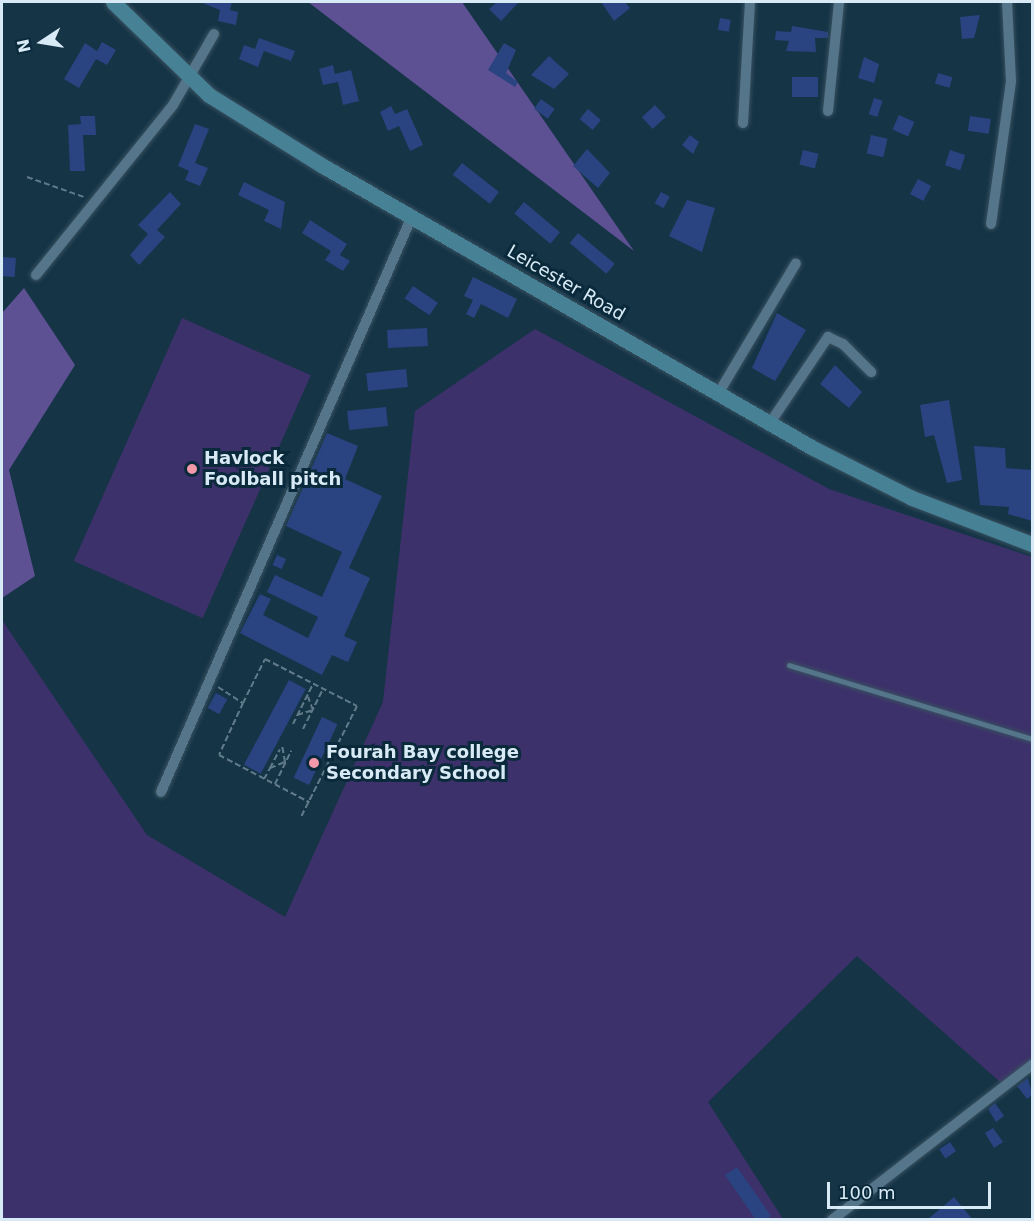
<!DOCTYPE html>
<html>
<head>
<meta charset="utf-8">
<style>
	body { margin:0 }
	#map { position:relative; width:1034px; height:1221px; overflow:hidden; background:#153446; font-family:"DejaVu Sans",sans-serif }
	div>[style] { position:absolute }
	.green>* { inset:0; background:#3d316b; transform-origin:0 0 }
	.forest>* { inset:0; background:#5d5194 }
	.building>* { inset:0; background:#294480; transform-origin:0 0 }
	.path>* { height:2px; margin-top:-1px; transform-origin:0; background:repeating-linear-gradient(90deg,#607a89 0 6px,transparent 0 9px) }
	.roads { filter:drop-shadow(0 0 2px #385160) drop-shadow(0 0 2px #385160) }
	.lane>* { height:5px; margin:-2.5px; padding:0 2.5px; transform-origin:2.5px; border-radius:2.5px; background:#55758a }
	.street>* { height:10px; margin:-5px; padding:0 5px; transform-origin:5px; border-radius:5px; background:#55758a }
	.secondary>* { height:15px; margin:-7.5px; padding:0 7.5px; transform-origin:7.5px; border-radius:7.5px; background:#478196 }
	.dots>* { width:16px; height:16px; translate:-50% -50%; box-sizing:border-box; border:3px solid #0a2a3b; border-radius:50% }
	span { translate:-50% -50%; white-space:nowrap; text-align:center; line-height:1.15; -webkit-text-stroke:6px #0a2a3b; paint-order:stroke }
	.street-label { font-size:18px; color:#d8eaf5 }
	.poi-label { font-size:18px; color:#d8eaf5; font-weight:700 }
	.left { translate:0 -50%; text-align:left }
	.frame { position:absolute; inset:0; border:3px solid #d8eaf5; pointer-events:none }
	.north { position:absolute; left:12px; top:12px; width:60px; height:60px; -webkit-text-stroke:4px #0a2a3b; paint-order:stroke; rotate:258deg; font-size:16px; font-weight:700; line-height:24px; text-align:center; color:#d8eaf5 }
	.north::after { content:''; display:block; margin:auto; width:21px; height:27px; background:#d8eaf5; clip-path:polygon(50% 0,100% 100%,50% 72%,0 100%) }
	.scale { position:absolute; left:827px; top:1182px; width:164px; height:27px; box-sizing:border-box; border:3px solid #d8eaf5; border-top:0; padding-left:8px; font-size:18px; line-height:21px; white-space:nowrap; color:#d8eaf5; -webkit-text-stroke:4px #0a2a3b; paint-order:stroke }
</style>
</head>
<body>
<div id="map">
	<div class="green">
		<div style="left:182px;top:318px;width:141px;height:266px;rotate:24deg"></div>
		<div style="clip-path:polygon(535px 329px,829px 489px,1032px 557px,1032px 1061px,1007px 1088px,857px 956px,708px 1102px,783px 1219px,2px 1219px,2px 620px,147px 835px,285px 917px,383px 702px,415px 411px)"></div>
	</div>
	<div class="forest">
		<div style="clip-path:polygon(308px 2px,462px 2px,634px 251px)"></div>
		<div style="clip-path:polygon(24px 288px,75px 365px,9px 470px,35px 576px,2px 598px,2px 313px)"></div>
	</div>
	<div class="building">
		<div style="clip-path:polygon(200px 2px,232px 2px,230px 10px,238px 12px,236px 25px,218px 21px,220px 10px)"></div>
		<div style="clip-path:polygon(497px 2px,519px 2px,501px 21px,489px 9px)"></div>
		<div style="clip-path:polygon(601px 2px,625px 2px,630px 8px,614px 21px)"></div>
		<div style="clip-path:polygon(980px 15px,974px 38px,962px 39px,960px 17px)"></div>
		<div style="left:720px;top:18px;width:11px;height:12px;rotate:10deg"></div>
		<div style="clip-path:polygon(792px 26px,828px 32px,828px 38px,815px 38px,816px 52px,786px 51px,789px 41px,775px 40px,776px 31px,791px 32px)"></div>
		<div style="clip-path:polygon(259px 38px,295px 51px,291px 61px,264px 51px,258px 67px,239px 59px,244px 45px,255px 49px)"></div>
		<div style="clip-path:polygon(102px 42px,116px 50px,107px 65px,96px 59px,79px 88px,64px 79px,85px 43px,97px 51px)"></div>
		<div style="clip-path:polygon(504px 43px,516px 50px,506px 73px,518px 82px,515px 87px,488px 70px)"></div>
		<div style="clip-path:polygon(549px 56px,569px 74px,554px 89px,531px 75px)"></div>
		<div style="clip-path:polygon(864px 57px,879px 64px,874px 83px,858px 78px)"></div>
		<div style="clip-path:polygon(333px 65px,335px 74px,351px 70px,359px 101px,343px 105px,338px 82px,323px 85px,319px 69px)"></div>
		<div style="left:938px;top:73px;width:15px;height:11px;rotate:16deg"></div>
		<div style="left:792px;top:77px;width:26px;height:20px"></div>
		<div style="left:874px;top:98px;width:9px;height:17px;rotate:18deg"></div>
		<div style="left:541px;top:99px;width:17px;height:12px;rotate:36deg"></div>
		<div style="left:655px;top:105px;width:16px;height:18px;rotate:47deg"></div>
		<div style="clip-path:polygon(391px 106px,395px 114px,407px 109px,423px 145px,410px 151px,399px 126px,388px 131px,380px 112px)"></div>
		<div style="left:588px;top:109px;width:17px;height:13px;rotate:40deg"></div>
		<div style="left:899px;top:115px;width:17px;height:16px;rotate:24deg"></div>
		<div style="clip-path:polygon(80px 116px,95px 116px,96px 135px,83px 135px,85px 171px,70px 171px,68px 125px,81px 124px)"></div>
		<div style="left:970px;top:116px;width:21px;height:15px;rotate:8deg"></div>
		<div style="clip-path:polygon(195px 124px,209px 129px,195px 163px,208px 168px,200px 186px,185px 180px,189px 171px,178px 166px)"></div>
		<div style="clip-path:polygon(690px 135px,699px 142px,693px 154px,682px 145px)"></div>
		<div style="left:871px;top:135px;width:17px;height:19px;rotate:13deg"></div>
		<div style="clip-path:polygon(587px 149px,610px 173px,598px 188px,573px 166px)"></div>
		<div style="left:803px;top:150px;width:16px;height:15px;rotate:14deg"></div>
		<div style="left:950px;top:150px;width:16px;height:16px;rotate:18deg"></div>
		<div style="left:462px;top:163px;width:47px;height:15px;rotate:38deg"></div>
		<div style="left:918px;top:179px;width:15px;height:17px;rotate:28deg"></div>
		<div style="clip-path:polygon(244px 182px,285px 202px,281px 229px,264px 221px,269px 210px,238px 195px)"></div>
		<div style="clip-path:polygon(170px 192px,181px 204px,157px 230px,165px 237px,139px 265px,130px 255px,148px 234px,138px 225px)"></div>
		<div style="left:661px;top:192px;width:10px;height:13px;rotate:29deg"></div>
		<div style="clip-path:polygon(687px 200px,715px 208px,702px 252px,669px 236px)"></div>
		<div style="left:524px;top:202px;width:47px;height:15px;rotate:40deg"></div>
		<div style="clip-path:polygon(310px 220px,347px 244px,340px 255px,350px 261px,343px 271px,325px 260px,331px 251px,302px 233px)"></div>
		<div style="left:578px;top:233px;width:48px;height:13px;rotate:40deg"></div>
		<div style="left:2px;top:257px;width:14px;height:19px;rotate:4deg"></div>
		<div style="clip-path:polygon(473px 277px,517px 299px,508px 318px,481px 304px,474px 318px,466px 314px,473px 300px,464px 296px)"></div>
		<div style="left:413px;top:286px;width:30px;height:15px;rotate:34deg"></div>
		<div style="clip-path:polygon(777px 313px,806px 330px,775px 381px,752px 368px)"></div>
		<div style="left:427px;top:328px;width:18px;height:40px;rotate:87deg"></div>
		<div style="clip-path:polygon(835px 365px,862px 392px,849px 408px,820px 384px)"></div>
		<div style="left:406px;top:369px;width:18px;height:40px;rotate:84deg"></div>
		<div style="clip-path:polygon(949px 400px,962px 480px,947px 483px,934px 435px,925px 437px,920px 405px)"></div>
		<div style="left:386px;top:407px;width:19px;height:39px;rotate:84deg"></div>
		<div style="clip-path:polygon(327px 433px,358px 446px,345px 479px,382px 496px,349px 568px,370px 578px,344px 636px,357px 642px,348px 662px,332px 655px,322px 675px,240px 633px,260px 594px,271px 599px,263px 615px,308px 638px,318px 617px,267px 592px,275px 575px,322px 597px,342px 552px,286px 526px)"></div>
		<div style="clip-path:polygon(974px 446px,1005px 448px,1006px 468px,1032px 470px,1032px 521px,1008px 514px,1009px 507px,980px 505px)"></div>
		<div style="left:277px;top:555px;width:10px;height:11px;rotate:24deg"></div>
		<div style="left:289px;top:680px;width:19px;height:96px;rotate:28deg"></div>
		<div style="left:216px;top:693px;width:13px;height:17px;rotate:29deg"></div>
		<div style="left:322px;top:717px;width:17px;height:67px;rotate:25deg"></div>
		<div style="clip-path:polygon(1028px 1078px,1032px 1095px,1027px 1099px,1017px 1086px)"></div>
		<div style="clip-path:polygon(995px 1103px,1004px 1116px,996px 1122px,988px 1109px)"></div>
		<div style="clip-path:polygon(993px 1128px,1003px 1142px,994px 1148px,985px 1133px)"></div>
		<div style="left:950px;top:1142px;width:11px;height:13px;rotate:56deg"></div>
		<div style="clip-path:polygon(737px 1167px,771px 1216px,765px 1220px,756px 1220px,725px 1175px)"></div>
		<div style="clip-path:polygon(954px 1197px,973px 1220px,927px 1220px)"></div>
	</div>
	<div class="path">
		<div style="left:27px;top:177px;width:60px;rotate:19.3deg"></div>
		<div style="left:218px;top:687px;width:30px;rotate:33deg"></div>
		<div style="left:243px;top:703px;width:49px;rotate:-63.4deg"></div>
		<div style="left:265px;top:659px;width:103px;rotate:27.1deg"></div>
		<div style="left:357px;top:706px;width:124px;rotate:116.8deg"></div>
		<div style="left:243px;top:703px;width:57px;rotate:114.8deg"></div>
		<div style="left:219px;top:755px;width:102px;rotate:27.6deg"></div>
		<div style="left:297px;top:715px;width:17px;rotate:-17deg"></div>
		<div style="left:313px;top:710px;width:14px;rotate:-111deg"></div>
		<div style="left:293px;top:724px;width:45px;rotate:-63.4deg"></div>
		<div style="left:303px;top:729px;width:45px;rotate:-63.4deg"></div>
		<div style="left:270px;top:768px;width:21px;rotate:-62deg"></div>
		<div style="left:264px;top:779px;width:13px;rotate:-61deg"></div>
		<div style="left:270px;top:768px;width:16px;rotate:-22deg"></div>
		<div style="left:285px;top:762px;width:17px;rotate:-100deg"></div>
		<div style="left:275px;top:784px;width:37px;rotate:-64deg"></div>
	</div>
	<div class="roads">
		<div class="lane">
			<div style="left:789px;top:665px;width:254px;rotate:16.9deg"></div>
		</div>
		<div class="street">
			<div style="left:828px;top:111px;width:110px;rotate:-84.2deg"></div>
			<div style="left:743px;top:123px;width:121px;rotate:-86.7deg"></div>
			<div style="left:991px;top:224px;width:144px;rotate:-82deg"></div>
			<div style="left:1011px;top:81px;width:79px;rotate:-92.9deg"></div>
			<div style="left:36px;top:275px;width:218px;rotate:-51.1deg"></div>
			<div style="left:173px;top:105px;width:82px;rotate:-60deg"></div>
			<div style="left:718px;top:394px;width:152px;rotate:-59.2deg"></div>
			<div style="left:770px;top:423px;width:104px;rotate:-56deg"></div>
			<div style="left:828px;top:337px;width:17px;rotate:25deg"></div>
			<div style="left:843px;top:344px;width:40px;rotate:45deg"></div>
			<div style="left:161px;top:792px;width:628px;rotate:-66.45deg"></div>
			<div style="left:832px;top:1220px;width:253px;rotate:-37.8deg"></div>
		</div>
		<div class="secondary">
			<div style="left:113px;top:2px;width:134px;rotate:44.1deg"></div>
			<div style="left:209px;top:95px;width:134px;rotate:31.9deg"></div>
			<div style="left:323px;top:166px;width:565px;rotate:29.92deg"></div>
			<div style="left:813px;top:448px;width:111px;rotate:26.8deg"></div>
			<div style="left:912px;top:498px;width:129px;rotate:21deg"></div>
		</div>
	</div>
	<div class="dots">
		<div style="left:192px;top:469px;background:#f39aaa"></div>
		<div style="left:314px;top:763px;background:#f39aaa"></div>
	</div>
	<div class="street-label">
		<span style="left:566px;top:283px;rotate:30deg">Leicester Road</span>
	</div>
	<div class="poi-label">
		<span class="left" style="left:204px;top:469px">Havlock<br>Foolball pitch</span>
		<span class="left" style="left:326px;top:763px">Fourah Bay college<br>Secondary School</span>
	</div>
	<div class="frame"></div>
	<div class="north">N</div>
	<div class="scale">100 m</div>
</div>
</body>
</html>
